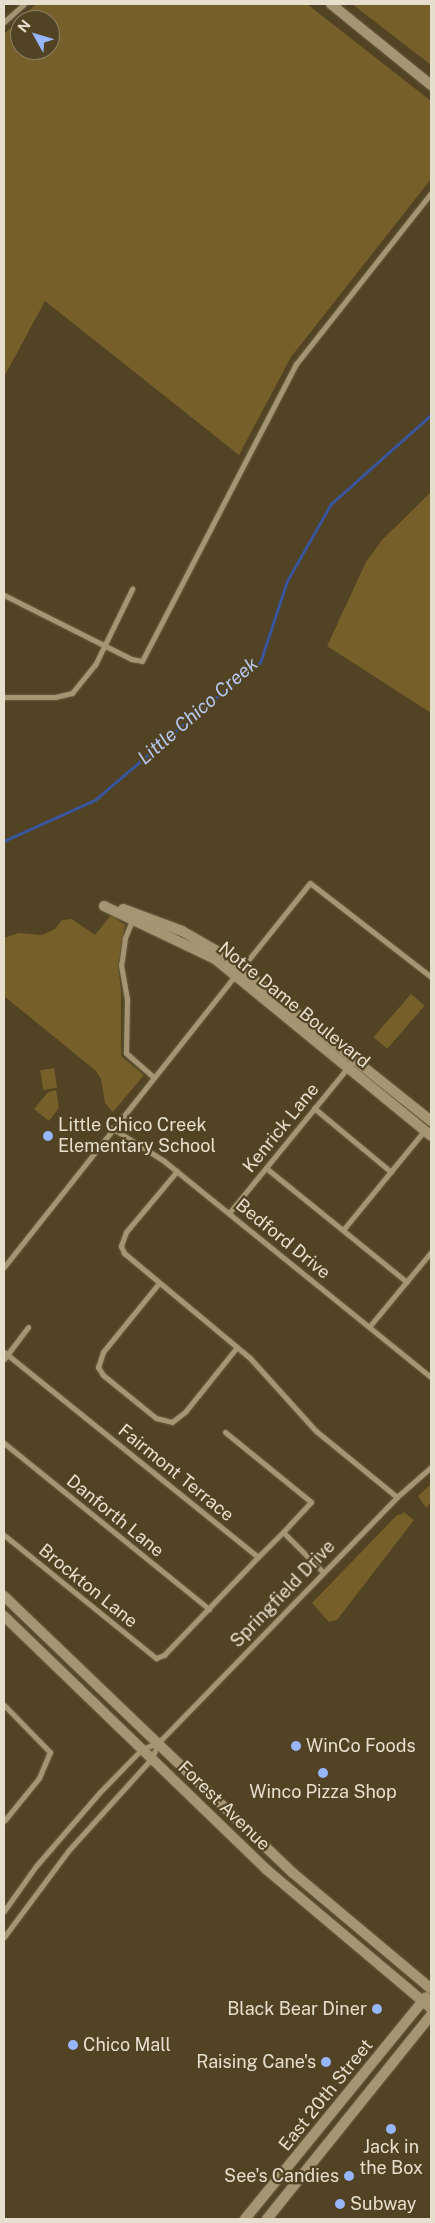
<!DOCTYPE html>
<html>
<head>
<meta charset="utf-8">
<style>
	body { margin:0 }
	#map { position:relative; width:435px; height:2223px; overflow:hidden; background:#514324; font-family:"Public Sans",sans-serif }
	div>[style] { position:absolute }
	.green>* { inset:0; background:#765f28; transform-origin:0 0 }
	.stream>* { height:2.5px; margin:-1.25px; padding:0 1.25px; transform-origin:1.25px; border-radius:1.25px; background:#3a559c }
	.roads { filter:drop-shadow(0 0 1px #6b6044) drop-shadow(0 0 1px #6b6044) }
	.street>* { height:5px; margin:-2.5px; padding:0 2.5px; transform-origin:2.5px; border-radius:2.5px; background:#a59573 }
	.secondary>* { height:10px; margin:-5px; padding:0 5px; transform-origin:5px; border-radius:5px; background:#a59573 }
	.dots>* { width:14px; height:14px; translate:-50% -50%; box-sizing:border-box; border:2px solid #514324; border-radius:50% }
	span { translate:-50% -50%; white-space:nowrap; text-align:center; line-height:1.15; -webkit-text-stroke:4.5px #514324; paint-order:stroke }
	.street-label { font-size:18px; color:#e7dfcd }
	.poi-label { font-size:18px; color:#e7dfcd }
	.left { translate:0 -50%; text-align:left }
	.right { translate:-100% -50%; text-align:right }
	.water-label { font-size:19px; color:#b6c8f0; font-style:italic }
	.frame { position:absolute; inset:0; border:5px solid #e7dfcd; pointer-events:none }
	.north { position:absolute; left:10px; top:10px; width:50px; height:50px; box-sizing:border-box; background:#514324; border:1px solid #8d8168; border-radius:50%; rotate:309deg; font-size:14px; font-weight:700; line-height:20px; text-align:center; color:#e7dfcd }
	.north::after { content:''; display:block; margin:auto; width:18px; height:22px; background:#97b6fd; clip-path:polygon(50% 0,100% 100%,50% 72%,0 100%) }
</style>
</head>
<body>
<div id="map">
	<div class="green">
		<div style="clip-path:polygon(evenodd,36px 4px,307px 4px,431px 101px,431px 179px,291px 357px,239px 455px,45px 301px,4px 377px,4px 34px,36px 4px,20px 20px,50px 20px,50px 50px,20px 50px,20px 20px)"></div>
		<div style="clip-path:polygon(352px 4px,431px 4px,431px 65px)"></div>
		<div style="clip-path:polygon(431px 492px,431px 713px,327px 646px,366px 562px,382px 540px)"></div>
		<div style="clip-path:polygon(111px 915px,125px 925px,118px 965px,121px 991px,121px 1056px,144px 1075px,113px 1112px,105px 1103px,101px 1079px,96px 1071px,4px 996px,4px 938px,19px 933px,42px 935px,55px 929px,62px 920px,72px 919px,95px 935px)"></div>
		<div style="left:411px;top:994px;width:18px;height:57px;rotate:41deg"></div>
		<div style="left:54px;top:1068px;width:20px;height:14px;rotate:81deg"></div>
		<div style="clip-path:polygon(56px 1090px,59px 1108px,49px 1121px,34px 1109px,48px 1092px)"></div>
		<div style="clip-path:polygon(431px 1484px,431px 1502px,426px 1508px,418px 1496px)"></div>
		<div style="clip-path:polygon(402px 1511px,414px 1520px,337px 1620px,329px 1622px,312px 1603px,397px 1515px,403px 1514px)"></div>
	</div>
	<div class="stream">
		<div style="left:4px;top:841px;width:100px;rotate:-24.3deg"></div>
		<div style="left:95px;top:800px;width:138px;rotate:-40.6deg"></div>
		<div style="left:200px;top:710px;width:76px;rotate:-38.1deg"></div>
		<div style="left:260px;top:663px;width:86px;rotate:-71.8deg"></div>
		<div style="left:287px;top:581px;width:89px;rotate:-60.3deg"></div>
		<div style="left:331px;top:504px;width:134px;rotate:-41.7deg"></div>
	</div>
	<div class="roads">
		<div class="street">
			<div style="left:4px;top:22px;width:27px;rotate:-42deg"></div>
			<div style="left:4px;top:595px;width:142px;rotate:26.7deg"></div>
			<div style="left:131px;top:659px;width:11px;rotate:10deg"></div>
			<div style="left:142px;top:661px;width:335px;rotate:-62.6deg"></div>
			<div style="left:296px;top:364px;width:218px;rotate:-51.7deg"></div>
			<div style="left:4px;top:697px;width:51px"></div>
			<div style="left:55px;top:697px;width:17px;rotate:-13deg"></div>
			<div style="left:72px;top:693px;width:36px;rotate:-51deg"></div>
			<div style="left:95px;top:665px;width:85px;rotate:-64deg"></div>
			<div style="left:133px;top:918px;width:22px;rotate:112deg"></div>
			<div style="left:125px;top:938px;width:27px;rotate:98deg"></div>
			<div style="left:121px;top:965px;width:36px;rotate:80deg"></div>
			<div style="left:127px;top:1000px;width:53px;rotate:91.1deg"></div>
			<div style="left:126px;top:1053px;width:37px;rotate:41deg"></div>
			<div style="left:241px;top:969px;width:110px;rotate:-51.3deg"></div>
			<div style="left:310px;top:883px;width:153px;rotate:37.8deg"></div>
			<div style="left:314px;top:1108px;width:100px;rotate:39.7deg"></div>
			<div style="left:112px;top:1128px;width:62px;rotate:32.4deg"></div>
			<div style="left:164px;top:1161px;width:343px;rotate:39deg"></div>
			<div style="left:266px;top:1168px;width:181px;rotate:39deg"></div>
			<div style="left:177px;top:1171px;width:80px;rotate:129.9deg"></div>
			<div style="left:126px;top:1232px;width:15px;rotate:110deg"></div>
			<div style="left:121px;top:1246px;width:8px;rotate:67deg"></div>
			<div style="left:124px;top:1253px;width:164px;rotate:39.8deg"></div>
			<div style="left:250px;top:1358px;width:98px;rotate:47.9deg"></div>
			<div style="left:316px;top:1431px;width:104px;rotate:39.2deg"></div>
			<div style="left:229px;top:1213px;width:198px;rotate:-50.8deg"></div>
			<div style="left:343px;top:1230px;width:128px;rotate:-50.7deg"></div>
			<div style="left:4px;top:1267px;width:372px;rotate:-51.6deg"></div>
			<div style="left:159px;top:1283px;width:89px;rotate:129.1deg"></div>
			<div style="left:103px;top:1352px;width:16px;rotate:108deg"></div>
			<div style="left:98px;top:1367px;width:9px;rotate:58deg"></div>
			<div style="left:103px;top:1375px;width:68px;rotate:39.1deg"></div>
			<div style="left:156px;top:1418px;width:16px;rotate:14deg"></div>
			<div style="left:172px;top:1422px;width:16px;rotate:-38deg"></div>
			<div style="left:185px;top:1412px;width:83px;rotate:-51.3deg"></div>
			<div style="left:369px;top:1327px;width:97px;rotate:-50.4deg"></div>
			<div style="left:4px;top:1352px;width:326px;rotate:38.9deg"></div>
			<div style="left:258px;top:1557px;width:35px;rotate:-45deg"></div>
			<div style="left:283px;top:1532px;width:57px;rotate:45deg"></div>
			<div style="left:4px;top:1359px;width:40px;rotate:-53deg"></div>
			<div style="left:225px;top:1432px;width:111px;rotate:39.1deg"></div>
			<div style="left:311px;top:1502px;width:41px;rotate:133deg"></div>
			<div style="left:4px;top:1443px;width:264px;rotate:39deg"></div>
			<div style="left:4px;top:1535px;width:196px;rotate:39deg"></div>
			<div style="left:156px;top:1658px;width:9px;rotate:-21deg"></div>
			<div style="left:164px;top:1655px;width:136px;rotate:-46.2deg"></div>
			<div style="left:4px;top:1705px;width:66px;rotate:45.6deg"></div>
			<div style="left:50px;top:1752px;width:28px;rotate:113deg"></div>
			<div style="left:39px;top:1778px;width:55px;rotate:129.1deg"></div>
			<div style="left:4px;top:1911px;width:55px;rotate:-54.6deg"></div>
			<div style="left:36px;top:1866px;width:96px;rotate:-49.2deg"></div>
			<div style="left:99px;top:1793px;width:62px;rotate:-45.7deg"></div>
			<div style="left:142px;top:1749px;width:17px;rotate:-21deg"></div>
			<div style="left:4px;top:1937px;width:107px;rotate:-53.3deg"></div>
			<div style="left:68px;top:1851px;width:125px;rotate:-47.9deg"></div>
			<div style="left:152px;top:1758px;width:16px;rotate:-68deg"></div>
			<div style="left:158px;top:1743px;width:343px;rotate:-45.8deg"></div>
			<div style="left:397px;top:1497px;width:45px;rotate:-41.4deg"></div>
		</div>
		<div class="secondary">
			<div style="left:331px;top:4px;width:129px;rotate:39deg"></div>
			<div style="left:104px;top:906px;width:123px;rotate:25.5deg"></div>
			<div style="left:215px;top:959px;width:279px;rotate:39.3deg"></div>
			<div style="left:123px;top:909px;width:63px;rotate:20.4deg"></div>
			<div style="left:182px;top:931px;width:46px;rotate:29.9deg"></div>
			<div style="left:222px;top:954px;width:268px;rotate:38.6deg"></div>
			<div style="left:4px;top:1596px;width:400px;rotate:43.8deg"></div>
			<div style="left:293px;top:1873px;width:180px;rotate:40deg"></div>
			<div style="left:4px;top:1616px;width:366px;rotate:44deg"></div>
			<div style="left:267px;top:1870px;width:214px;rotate:40.1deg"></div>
			<div style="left:245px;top:2219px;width:286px;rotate:-50.8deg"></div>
			<div style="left:267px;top:2219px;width:262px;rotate:-51.2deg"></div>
		</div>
	</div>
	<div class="dots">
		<div style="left:48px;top:1136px;background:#97b6fd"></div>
		<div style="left:296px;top:1746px;background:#97b6fd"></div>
		<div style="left:323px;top:1773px;background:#97b6fd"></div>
		<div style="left:377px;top:2009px;background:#97b6fd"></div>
		<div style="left:73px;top:2045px;background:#97b6fd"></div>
		<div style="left:326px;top:2062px;background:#97b6fd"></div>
		<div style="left:391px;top:2129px;background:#97b6fd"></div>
		<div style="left:349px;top:2176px;background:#97b6fd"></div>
		<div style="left:340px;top:2204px;background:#97b6fd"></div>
	</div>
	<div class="street-label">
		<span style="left:294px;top:1005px;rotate:39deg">Notre Dame Boulevard</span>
		<span style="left:281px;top:1128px;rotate:-51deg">Kenrick Lane</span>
		<span style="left:283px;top:1239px;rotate:39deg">Bedford Drive</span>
		<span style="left:176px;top:1473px;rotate:39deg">Fairmont Terrace</span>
		<span style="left:115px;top:1516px;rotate:39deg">Danforth Lane</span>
		<span style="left:88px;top:1586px;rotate:39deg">Brockton Lane</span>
		<span style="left:283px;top:1594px;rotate:-46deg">Springfield Drive</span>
		<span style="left:224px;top:1806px;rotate:44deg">Forest Avenue</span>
		<span style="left:326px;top:2095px;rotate:-51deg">East 20th Street</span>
	</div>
	<div class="poi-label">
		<span class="left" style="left:58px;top:1136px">Little Chico Creek<br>Elementary School</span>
		<span class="left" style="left:306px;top:1746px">WinCo Foods</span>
		<span style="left:323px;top:1792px">Winco Pizza Shop</span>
		<span class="right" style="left:367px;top:2009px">Black Bear Diner</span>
		<span class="left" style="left:83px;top:2045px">Chico Mall</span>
		<span class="right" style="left:316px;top:2062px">Raising Cane's</span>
		<span style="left:391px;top:2158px">Jack in<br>the Box</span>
		<span class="right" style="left:339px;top:2176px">See's Candies</span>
		<span class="left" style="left:350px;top:2204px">Subway</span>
	</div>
	<div class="water-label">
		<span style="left:198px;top:711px;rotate:-41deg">Little Chico Creek</span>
	</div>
	<div class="frame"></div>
	<div class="north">N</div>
</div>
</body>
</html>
